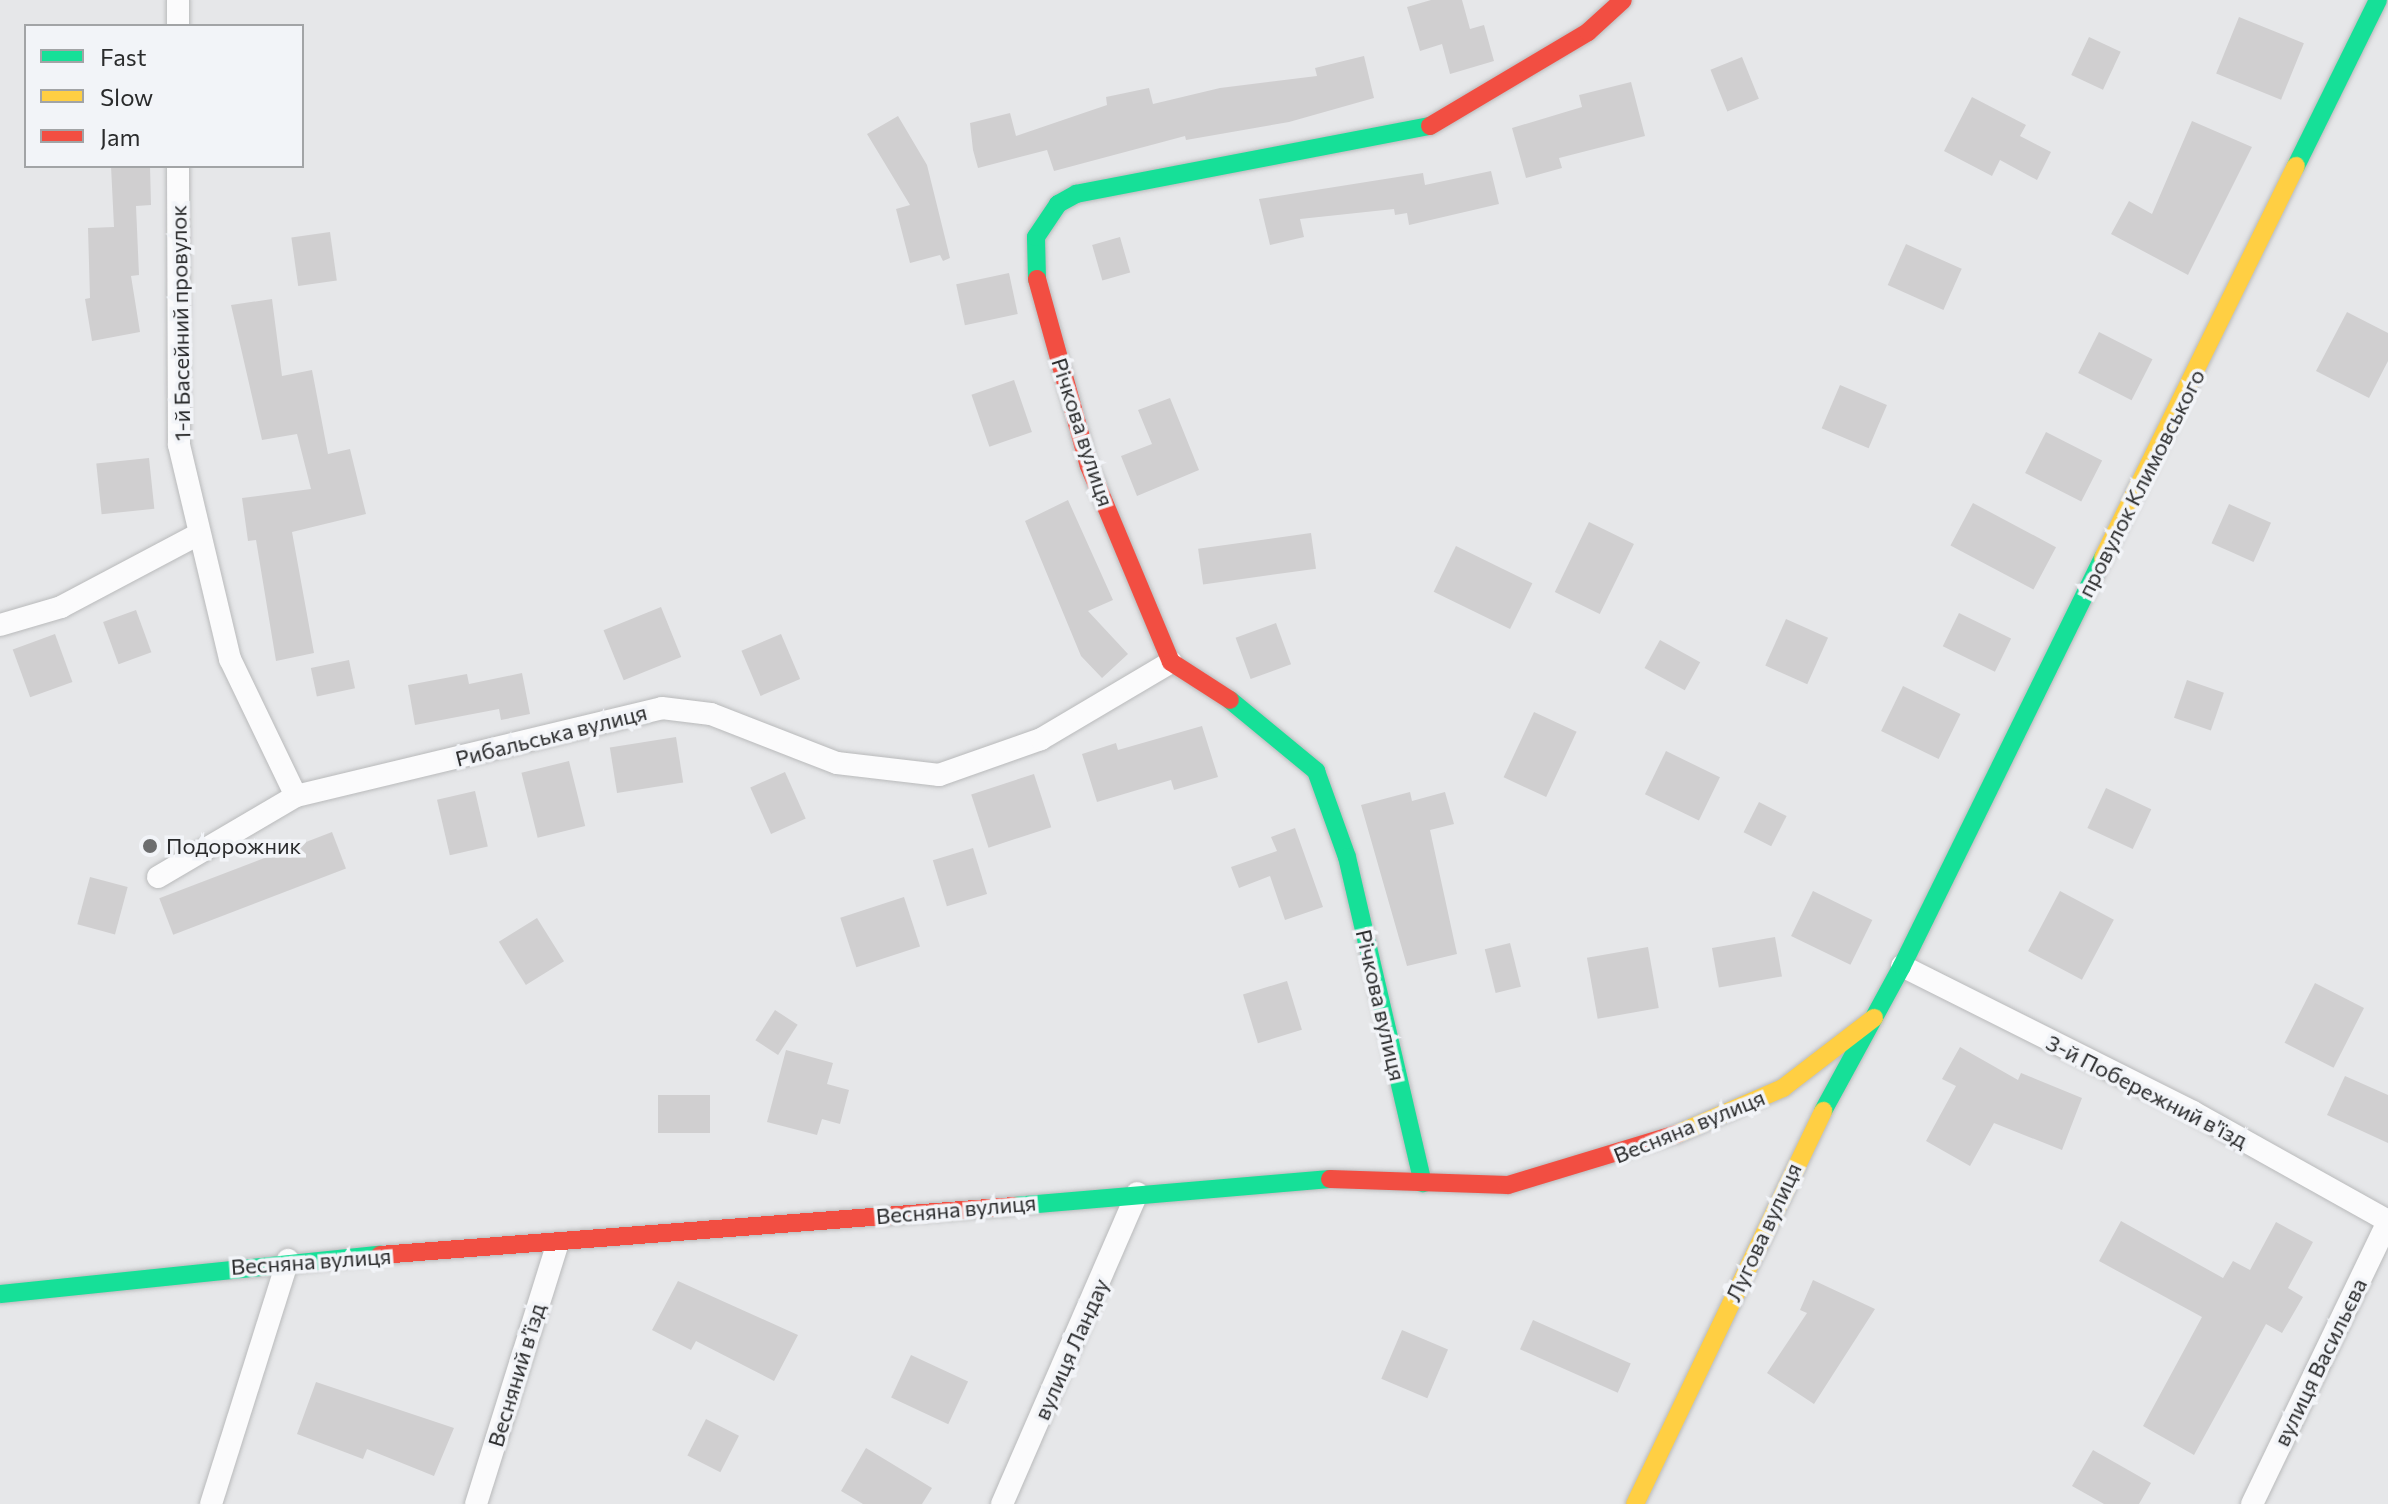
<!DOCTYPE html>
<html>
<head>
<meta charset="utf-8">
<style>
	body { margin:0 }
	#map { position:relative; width:2388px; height:1504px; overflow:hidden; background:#e6e7e9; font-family:Commissioner,sans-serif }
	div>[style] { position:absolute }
	.building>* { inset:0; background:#d0cfd0; transform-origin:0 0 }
	.roads { filter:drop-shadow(0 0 2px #b9babb) drop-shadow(0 0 2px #b9babb) }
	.street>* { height:22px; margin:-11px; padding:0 11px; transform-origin:11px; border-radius:11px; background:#fbfbfc }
	.fast>* { height:18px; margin:-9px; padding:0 9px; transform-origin:9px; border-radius:9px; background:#16e098 }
	.slow>* { height:18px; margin:-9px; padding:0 9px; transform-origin:9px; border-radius:9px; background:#ffcf43 }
	.jam>* { height:18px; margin:-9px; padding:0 9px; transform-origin:9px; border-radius:9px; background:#f24e42 }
	.dots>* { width:22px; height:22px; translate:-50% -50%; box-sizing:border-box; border:4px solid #f2f4f8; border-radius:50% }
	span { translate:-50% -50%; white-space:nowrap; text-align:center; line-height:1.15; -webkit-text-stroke:7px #f2f4f8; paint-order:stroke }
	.street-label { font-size:22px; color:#2a2b2c }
	.poi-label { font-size:22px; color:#2a2b2c }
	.left { translate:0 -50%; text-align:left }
	.legend { position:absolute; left:24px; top:24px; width:280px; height:144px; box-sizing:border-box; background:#f2f4f8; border:2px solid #a2a4a6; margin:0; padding:10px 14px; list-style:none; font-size:24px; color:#2a2b2c }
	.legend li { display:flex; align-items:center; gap:16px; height:40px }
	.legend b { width:40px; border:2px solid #a2a4a6 }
</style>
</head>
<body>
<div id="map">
	<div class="building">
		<div style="clip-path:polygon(1431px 0,1462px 0,1470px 29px,1484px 25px,1494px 61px,1450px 74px,1442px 44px,1420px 51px,1407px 7px)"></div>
		<div style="left:2239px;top:17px;width:70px;height:61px;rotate:22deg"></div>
		<div style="left:2089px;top:37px;width:35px;height:42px;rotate:25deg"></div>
		<div style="clip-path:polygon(1364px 56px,1374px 98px,1289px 122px,1186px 140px,1185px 136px,1054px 171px,1047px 150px,978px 168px,973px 150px,970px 123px,1010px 113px,1016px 136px,1107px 105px,1106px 97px,1149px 88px,1153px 104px,1220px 88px,1317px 76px,1315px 68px)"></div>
		<div style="left:1742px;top:57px;width:45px;height:34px;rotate:68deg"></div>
		<div style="clip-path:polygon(1631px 82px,1645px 136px,1559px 158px,1562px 168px,1526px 178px,1512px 128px,1582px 107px,1579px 95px)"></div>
		<div style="clip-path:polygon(1972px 97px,2026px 125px,2020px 136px,2051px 152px,2037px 180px,2000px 160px,1992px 176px,1944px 151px)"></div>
		<div style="clip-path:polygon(898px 116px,927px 165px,950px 258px,943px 261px,940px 255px,910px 263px,896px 209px,910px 205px,867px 134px)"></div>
		<div style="clip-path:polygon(2192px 121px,2252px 147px,2188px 275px,2111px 234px,2129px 201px,2152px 214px)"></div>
		<div style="clip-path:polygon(111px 166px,150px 166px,151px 205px,136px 206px,139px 275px,131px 276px,140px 332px,92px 341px,85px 299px,90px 298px,88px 228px,114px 227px)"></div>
		<div style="clip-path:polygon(1491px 171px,1499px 204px,1409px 225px,1407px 213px,1395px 215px,1394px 209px,1300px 219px,1304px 237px,1270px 245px,1259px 199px,1423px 173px,1425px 185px)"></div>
		<div style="left:330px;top:232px;width:49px;height:39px;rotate:82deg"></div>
		<div style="left:1120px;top:237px;width:37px;height:29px;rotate:74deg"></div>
		<div style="left:1906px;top:244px;width:61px;height:45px;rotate:24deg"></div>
		<div style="left:1009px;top:273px;width:42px;height:54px;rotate:78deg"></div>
		<div style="clip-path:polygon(272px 299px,282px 376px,312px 370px,328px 454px,350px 449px,366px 514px,292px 532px,314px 653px,276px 661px,256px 540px,248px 541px,242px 498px,311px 489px,297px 434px,262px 440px,231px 305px)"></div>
		<div style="clip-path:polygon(2347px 312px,2388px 333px,2388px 361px,2369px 398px,2316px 371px)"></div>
		<div style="left:2099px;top:332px;width:60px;height:46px;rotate:27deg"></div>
		<div style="left:1014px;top:380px;width:55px;height:45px;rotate:71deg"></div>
		<div style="left:1840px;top:385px;width:51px;height:47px;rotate:23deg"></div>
		<div style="clip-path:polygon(1170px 398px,1199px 470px,1137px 496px,1121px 456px,1152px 444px,1138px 410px)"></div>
		<div style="left:2046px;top:432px;width:63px;height:46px;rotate:27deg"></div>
		<div style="left:149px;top:458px;width:51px;height:53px;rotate:84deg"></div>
		<div style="clip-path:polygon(1068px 500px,1113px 600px,1088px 611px,1128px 654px,1102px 678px,1081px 656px,1025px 521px)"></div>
		<div style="left:1973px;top:503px;width:94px;height:48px;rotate:28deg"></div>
		<div style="left:2229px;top:504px;width:46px;height:43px;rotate:24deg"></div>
		<div style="left:1589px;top:522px;width:50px;height:78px;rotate:26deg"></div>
		<div style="left:1311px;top:533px;width:36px;height:114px;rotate:82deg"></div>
		<div style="left:1456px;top:546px;width:85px;height:51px;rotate:26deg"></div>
		<div style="left:661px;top:607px;width:54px;height:62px;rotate:68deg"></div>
		<div style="left:136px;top:610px;width:45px;height:35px;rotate:70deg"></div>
		<div style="left:1959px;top:613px;width:58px;height:37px;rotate:26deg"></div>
		<div style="left:1786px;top:619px;width:46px;height:51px;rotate:24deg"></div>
		<div style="left:1276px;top:623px;width:44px;height:43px;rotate:70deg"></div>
		<div style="left:55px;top:634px;width:51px;height:45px;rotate:70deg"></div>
		<div style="left:781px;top:634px;width:49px;height:43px;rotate:67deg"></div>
		<div style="left:1660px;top:640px;width:46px;height:32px;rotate:29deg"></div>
		<div style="left:349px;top:660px;width:29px;height:39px;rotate:78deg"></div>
		<div style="clip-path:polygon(522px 673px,530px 714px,501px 720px,499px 709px,415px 725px,408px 685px,467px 674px,469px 684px)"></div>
		<div style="left:2187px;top:680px;width:39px;height:40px;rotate:19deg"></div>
		<div style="left:1903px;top:686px;width:64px;height:50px;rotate:26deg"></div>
		<div style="left:1534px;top:712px;width:47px;height:72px;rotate:25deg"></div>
		<div style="clip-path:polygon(1202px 726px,1218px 777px,1174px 790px,1171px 780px,1097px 802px,1082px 754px,1116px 743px,1118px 750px)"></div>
		<div style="left:676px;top:737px;width:46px;height:67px;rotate:81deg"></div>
		<div style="left:1666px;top:751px;width:60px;height:48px;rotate:26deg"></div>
		<div style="left:569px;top:761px;width:67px;height:49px;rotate:76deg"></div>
		<div style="left:785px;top:772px;width:51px;height:38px;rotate:66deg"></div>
		<div style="left:1034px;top:774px;width:56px;height:66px;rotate:72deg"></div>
		<div style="left:2106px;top:788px;width:50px;height:44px;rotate:25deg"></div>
		<div style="left:475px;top:791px;width:57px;height:39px;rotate:77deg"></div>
		<div style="clip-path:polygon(1410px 792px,1412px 801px,1445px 792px,1454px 824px,1430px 830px,1457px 954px,1407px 966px,1361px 805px)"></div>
		<div style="left:1759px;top:802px;width:31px;height:34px;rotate:27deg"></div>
		<div style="clip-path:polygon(1295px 828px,1323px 907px,1285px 920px,1270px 876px,1239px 888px,1231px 867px,1277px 851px,1271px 837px)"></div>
		<div style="left:332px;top:832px;width:39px;height:185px;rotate:69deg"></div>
		<div style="left:973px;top:848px;width:48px;height:42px;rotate:73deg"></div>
		<div style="left:90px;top:877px;width:39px;height:49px;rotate:15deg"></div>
		<div style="left:1813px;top:891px;width:66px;height:50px;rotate:26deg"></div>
		<div style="left:2060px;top:891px;width:61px;height:68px;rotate:28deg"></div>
		<div style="left:904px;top:897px;width:52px;height:67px;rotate:72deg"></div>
		<div style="left:537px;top:918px;width:51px;height:45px;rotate:58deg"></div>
		<div style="left:1775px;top:937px;width:40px;height:64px;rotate:80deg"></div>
		<div style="left:1510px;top:943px;width:45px;height:26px;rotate:76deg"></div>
		<div style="left:1648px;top:947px;width:62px;height:62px;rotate:80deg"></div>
		<div style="left:1287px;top:981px;width:51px;height:46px;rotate:73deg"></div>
		<div style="left:2315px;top:983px;width:55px;height:67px;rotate:27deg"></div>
		<div style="left:775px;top:1010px;width:27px;height:36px;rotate:33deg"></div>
		<div style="clip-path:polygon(1960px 1047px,2018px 1080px,2021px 1073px,2082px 1098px,2062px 1150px,1994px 1123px,1970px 1166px,1926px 1141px,1956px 1086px,1942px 1079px)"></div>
		<div style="clip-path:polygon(786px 1050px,833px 1063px,827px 1084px,849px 1090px,840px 1124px,822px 1119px,817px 1135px,767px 1122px)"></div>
		<div style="clip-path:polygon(2345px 1076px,2388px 1095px,2388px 1143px,2327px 1115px)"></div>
		<div style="left:658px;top:1095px;width:52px;height:38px"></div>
		<div style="clip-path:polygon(2121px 1221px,2223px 1278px,2233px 1261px,2250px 1270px,2276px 1222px,2313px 1242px,2288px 1288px,2303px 1297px,2282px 1333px,2266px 1324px,2194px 1455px,2143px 1426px,2202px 1317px,2099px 1261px)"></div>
		<div style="clip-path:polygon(1813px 1280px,1875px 1309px,1814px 1404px,1767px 1373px,1807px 1313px,1800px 1310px)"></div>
		<div style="clip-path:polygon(678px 1281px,798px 1335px,774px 1381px,696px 1341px,691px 1350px,652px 1330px)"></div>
		<div style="left:1533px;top:1320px;width:107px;height:32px;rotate:24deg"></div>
		<div style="left:1402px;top:1330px;width:50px;height:53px;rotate:23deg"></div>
		<div style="left:911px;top:1355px;width:63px;height:47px;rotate:25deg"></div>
		<div style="clip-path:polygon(316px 1382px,454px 1428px,434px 1476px,367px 1449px,363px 1459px,297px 1434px)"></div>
		<div style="left:706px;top:1419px;width:37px;height:41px;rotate:27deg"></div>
		<div style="clip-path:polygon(866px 1448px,932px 1488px,922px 1504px,863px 1504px,841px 1491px)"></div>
		<div style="clip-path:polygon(2093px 1450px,2151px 1483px,2139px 1504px,2104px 1504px,2072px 1486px)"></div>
	</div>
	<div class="roads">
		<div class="street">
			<div style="left:178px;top:0;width:26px;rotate:90deg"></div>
			<div style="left:178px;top:166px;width:279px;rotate:89.8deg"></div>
			<div style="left:179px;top:445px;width:220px;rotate:76.6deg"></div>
			<div style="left:230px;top:659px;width:152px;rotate:64.3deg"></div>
			<div style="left:0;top:625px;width:64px;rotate:-16.4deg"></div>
			<div style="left:61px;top:607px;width:156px;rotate:-27.9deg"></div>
			<div style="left:158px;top:877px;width:160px;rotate:-30.4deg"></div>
			<div style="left:296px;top:796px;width:376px;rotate:-13.5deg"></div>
			<div style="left:662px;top:708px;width:49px;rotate:7deg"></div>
			<div style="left:711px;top:714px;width:135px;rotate:21.3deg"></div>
			<div style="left:837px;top:763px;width:103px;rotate:6.7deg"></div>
			<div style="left:939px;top:775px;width:108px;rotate:-19.4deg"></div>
			<div style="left:1041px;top:739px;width:151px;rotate:-30.6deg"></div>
			<div style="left:1902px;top:966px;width:326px;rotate:26.6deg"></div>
			<div style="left:2193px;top:1112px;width:223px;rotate:29.2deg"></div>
			<div style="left:211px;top:1504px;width:256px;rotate:-72.5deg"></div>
			<div style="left:476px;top:1504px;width:271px;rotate:-72.6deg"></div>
			<div style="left:1002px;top:1504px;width:339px;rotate:-66.5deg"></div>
			<div style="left:2252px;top:1504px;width:314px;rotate:-64.3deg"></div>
		</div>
		<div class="fast">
			<div style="left:2296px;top:166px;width:185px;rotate:-63.7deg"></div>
			<div style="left:1037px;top:279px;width:42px;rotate:-91.4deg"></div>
			<div style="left:1036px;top:237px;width:40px;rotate:-56deg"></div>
			<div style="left:1058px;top:204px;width:21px;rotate:-29deg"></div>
			<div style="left:1076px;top:194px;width:360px;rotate:-10.9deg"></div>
			<div style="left:1230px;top:700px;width:112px;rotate:39.5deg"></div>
			<div style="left:1316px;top:771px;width:91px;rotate:70.2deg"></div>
			<div style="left:1347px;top:857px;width:335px;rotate:76.9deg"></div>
			<div style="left:1823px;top:1111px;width:165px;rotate:-61.4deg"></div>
			<div style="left:1902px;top:966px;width:455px;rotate:-63.8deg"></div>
			<div style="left:1014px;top:1206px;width:317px;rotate:-4.9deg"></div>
			<div style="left:0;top:1294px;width:382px;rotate:-5.9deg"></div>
		</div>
		<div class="slow">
			<div style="left:2103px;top:558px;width:437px;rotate:-63.8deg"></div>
			<div style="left:1677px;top:1134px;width:116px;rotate:-23.5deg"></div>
			<div style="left:1783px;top:1088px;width:115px;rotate:-37.6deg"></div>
			<div style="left:1635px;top:1504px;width:436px;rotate:-64.4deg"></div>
		</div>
		<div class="jam">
			<div style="left:1430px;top:126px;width:184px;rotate:-30.7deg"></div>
			<div style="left:1588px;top:32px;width:47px;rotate:-42.4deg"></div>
			<div style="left:1037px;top:279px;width:194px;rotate:74.5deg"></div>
			<div style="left:1089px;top:466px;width:212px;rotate:67.3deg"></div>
			<div style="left:1171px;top:662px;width:70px;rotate:32.8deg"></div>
			<div style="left:1330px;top:1179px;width:178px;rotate:1.9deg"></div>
			<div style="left:1508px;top:1185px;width:177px;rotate:-16.8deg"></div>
			<div style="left:380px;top:1255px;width:636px;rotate:-4.42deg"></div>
		</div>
	</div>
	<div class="dots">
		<div style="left:150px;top:846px;background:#6c6d6e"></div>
	</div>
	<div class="street-label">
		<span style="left:180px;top:323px;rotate:-91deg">1-й Басейний провулок</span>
		<span style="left:1083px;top:432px;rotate:72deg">Річкова вулиця</span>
		<span style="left:2141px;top:483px;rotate:-63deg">провулок Климовського</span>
		<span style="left:551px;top:735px;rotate:-14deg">Рибальська вулиця</span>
		<span style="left:1381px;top:1005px;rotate:77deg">Річкова вулиця</span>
		<span style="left:2147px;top:1091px;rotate:27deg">3-й Побережний в'їзд</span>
		<span style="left:1689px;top:1126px;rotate:-22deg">Весняна вулиця</span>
		<span style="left:956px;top:1209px;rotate:-5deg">Весняна вулиця</span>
		<span style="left:1763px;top:1232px;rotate:-65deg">Лугова вулиця</span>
		<span style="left:311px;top:1261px;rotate:-4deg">Весняна вулиця</span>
		<span style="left:1071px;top:1349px;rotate:-66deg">вулиця Ландау</span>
		<span style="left:2320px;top:1362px;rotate:-64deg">вулиця Васильєва</span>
		<span style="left:516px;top:1375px;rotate:-73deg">Весняний вʼїзд</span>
	</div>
	<div class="poi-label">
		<span class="left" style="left:166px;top:846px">Подорожник</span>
	</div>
	<ul class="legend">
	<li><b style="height:10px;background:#16e098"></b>Fast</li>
	<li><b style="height:10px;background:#ffcf43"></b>Slow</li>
	<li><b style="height:10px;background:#f24e42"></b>Jam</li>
	</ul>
</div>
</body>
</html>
